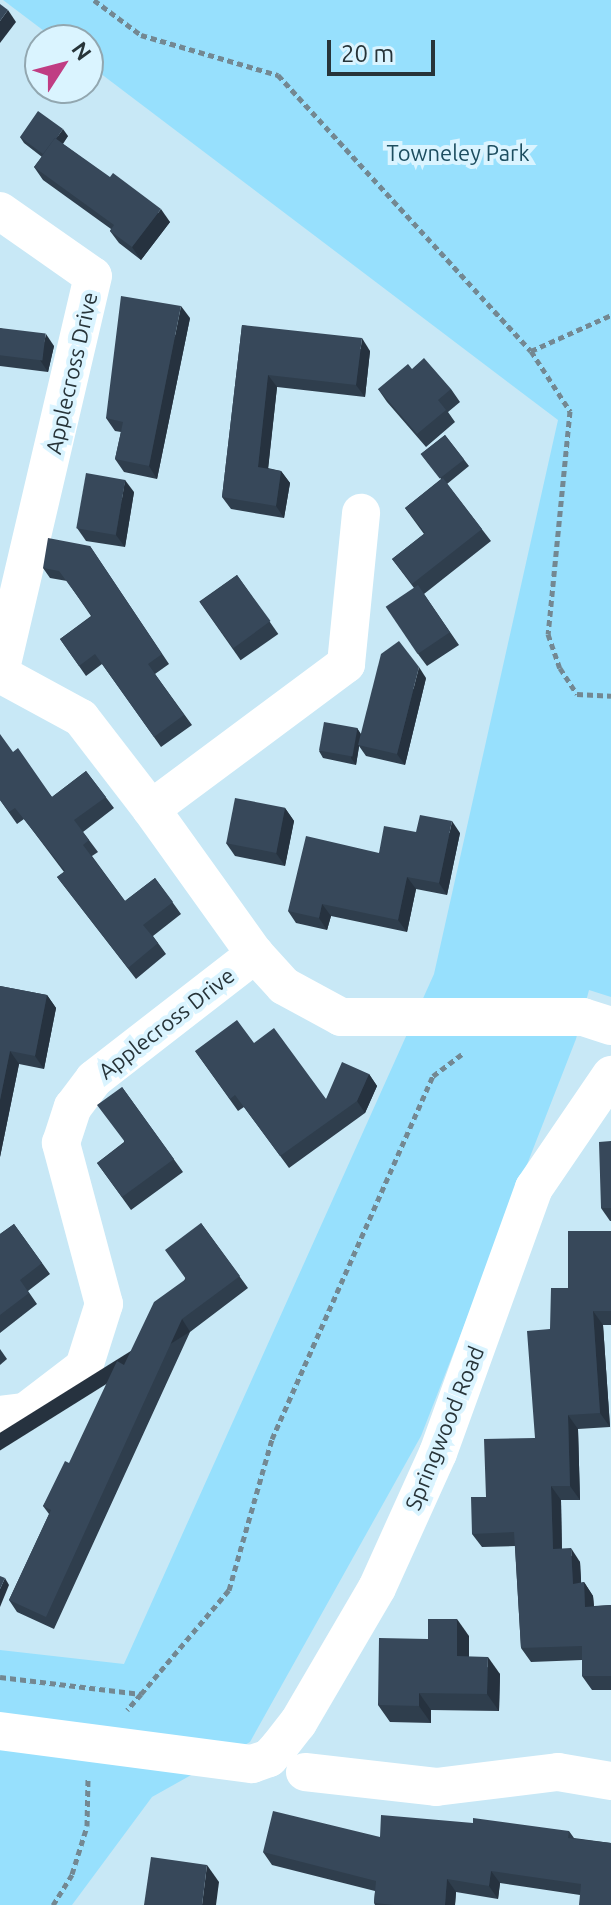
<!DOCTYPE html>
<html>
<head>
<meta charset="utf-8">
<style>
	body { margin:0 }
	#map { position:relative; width:611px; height:1905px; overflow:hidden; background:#c8e8f6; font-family:Ubuntu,sans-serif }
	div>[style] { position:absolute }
	.green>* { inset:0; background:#97e0fd }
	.path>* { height:5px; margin-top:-2.5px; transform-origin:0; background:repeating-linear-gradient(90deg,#738892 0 6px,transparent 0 10px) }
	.street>* { height:38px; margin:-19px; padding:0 19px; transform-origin:19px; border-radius:19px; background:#fff }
	.wall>* { inset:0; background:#2f3e4d; transform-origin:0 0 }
	.shaded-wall>* { inset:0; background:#26323f; transform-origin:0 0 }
	.building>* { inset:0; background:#37485a; transform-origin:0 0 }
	span { translate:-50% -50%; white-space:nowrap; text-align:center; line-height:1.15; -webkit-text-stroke:8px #daf4ff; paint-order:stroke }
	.park-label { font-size:22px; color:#1d4e60 }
	.street-label { font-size:22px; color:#273439 }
	.north { position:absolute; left:24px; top:24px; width:80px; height:80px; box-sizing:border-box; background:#daf4ff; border:2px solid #92a7b0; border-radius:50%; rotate:54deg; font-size:22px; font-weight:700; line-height:32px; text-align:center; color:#273439 }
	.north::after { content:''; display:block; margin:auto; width:28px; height:36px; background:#c03d83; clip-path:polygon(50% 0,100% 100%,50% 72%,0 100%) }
	.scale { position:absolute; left:327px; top:40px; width:108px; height:36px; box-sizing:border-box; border:4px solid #273439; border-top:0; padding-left:10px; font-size:24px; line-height:28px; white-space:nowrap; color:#273439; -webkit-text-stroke:6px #daf4ff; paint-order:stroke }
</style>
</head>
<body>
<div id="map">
	<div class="green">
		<div style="clip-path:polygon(3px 0,611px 0,611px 997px,589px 990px,576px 1039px,421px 1436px,250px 1742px,152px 1797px,72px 1905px,0 1905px,0 1650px,124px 1664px,434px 974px,558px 420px,88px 64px,88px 40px,56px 40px)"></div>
	</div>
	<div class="path">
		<div style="left:94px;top:0;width:59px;rotate:36.7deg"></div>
		<div style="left:141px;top:35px;width:143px;rotate:16.3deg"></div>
		<div style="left:278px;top:75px;width:374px;rotate:47.5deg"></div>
		<div style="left:531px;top:351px;width:72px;rotate:57deg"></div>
		<div style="left:570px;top:411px;width:224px;rotate:95.6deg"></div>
		<div style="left:548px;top:634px;width:36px;rotate:71deg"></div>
		<div style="left:560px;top:668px;width:31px;rotate:57deg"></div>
		<div style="left:577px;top:694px;width:34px;rotate:3deg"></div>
		<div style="left:531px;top:351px;width:88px;rotate:-24.2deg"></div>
		<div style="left:0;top:1677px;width:142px;rotate:6.9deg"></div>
		<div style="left:141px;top:1694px;width:21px;rotate:131deg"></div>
		<div style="left:141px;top:1694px;width:136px;rotate:-49.8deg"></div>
		<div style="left:229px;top:1590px;width:157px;rotate:-74.1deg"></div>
		<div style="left:272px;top:1439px;width:397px;rotate:-66.1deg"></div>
		<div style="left:433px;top:1076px;width:36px;rotate:-37deg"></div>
		<div style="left:53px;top:1905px;width:36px;rotate:-58deg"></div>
		<div style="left:72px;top:1874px;width:50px;rotate:-72.6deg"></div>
		<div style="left:87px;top:1826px;width:48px;rotate:-88.8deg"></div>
	</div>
	<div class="street">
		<div style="left:0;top:211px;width:113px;rotate:35deg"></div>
		<div style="left:93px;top:276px;width:409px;rotate:103.2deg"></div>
		<div style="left:0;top:674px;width:92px;rotate:28.5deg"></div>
		<div style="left:81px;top:718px;width:115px;rotate:52.4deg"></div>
		<div style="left:151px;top:809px;width:178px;rotate:54.4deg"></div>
		<div style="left:255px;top:954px;width:43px;rotate:47.8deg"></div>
		<div style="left:284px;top:986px;width:65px;rotate:28.5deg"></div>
		<div style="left:341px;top:1017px;width:242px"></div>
		<div style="left:583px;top:1017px;width:29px;rotate:18deg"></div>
		<div style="left:151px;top:809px;width:243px;rotate:-36.6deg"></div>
		<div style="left:346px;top:664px;width:152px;rotate:-84.3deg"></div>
		<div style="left:0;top:1415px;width:25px;rotate:-7deg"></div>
		<div style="left:25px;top:1412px;width:74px;rotate:-37.3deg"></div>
		<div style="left:84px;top:1367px;width:66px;rotate:-72.4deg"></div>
		<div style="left:104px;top:1304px;width:167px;rotate:-105deg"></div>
		<div style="left:61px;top:1143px;width:38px;rotate:-72deg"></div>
		<div style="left:73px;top:1107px;width:35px;rotate:-53deg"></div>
		<div style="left:94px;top:1079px;width:204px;rotate:-37.8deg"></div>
		<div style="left:0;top:1731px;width:254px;rotate:7.5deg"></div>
		<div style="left:252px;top:1764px;width:18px;rotate:-19deg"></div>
		<div style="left:269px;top:1758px;width:15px;rotate:-48deg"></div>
		<div style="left:279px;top:1747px;width:31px;rotate:-52deg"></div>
		<div style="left:298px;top:1723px;width:156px;rotate:-59.7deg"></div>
		<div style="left:377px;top:1588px;width:148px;rotate:-65.7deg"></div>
		<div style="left:438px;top:1453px;width:282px;rotate:-70.1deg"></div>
		<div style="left:534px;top:1188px;width:137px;rotate:-55.7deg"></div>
		<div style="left:305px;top:1772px;width:132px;rotate:6.5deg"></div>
		<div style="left:436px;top:1787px;width:123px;rotate:-7deg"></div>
		<div style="left:558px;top:1772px;width:54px;rotate:9.6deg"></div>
	</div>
	<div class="wall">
		<div style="clip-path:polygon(68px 136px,63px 144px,170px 222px,141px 260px,119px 243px,110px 231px,111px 229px,43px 180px,34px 167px,42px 157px,24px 143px,20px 137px)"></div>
		<div style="clip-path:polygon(190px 318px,157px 479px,124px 472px,115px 459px,121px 432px,115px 431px,106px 418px)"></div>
		<div style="clip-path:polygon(242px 325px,370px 351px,365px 397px,277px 387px,268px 468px,281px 471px,290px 483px,284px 518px,231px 509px,222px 497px)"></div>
		<div style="clip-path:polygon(0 328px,54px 346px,48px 372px,0 366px)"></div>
		<div style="clip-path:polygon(378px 389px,451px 389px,460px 402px,448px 412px,455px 422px,426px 447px,387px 402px)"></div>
		<div style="clip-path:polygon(445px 435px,469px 466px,447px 484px,491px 541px,424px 594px,459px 645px,427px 666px,418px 654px,414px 588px,392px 559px,424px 534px,405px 508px,441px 479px,421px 454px)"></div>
		<div style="clip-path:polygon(134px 492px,125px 547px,86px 541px,77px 528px)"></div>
		<div style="clip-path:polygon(90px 546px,169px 664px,155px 674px,192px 725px,161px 747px,102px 664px,86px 676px,60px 639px,91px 616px,67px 581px,50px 578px,43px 568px)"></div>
		<div style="left:237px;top:575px;width:72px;height:46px;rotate:55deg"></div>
		<div style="clip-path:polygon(426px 678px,405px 765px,366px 756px,359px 746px,356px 765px,323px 758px,319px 751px,357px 728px,361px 734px)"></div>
		<div style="clip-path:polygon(13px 752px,52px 797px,86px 771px,114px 808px,83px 832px,98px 852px,92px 856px,125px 901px,155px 878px,181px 914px,153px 936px,166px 954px,136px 979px,57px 877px,64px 872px,24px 819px,17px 824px,0 800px)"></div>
		<div style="clip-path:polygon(285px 808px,294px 821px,285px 866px,235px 856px,226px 843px)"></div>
		<div style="clip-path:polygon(416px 832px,460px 833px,447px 895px,416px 889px,407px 932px,331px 916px,327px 930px,296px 923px,288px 911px,379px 853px)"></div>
		<div style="clip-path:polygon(0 986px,47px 995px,56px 1008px,44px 1069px,19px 1064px,0 1157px)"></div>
		<div style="clip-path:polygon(195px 1051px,326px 1099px,369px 1074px,377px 1086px,365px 1113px,289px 1168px,244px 1107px,238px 1111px)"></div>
		<div style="clip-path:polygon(122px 1087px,183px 1172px,131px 1210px,97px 1163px,124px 1142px)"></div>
		<div style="clip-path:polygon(611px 1141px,611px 1221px,610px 1221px,601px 1208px)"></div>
		<div style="clip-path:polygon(201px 1223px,248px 1288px,190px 1332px,54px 1629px,17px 1612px,9px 1600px,49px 1514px,43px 1506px,185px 1279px)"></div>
		<div style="clip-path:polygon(14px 1224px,50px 1274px,28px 1291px,37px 1304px,0 1333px,0 1234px)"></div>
		<div style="clip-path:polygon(611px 1231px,611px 1325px,603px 1325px,610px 1427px,578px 1429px,580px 1500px,561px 1500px,562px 1549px,580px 1562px,581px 1583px,584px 1582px,593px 1596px,594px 1606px,611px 1605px,611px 1690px,592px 1690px,582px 1676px,582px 1660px,531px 1662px,521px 1648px,515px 1546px,482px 1547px,472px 1534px,486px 1497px,535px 1438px,550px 1329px,568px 1288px)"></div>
		<div style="clip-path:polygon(0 1349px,7px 1359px,0 1365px)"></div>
		<div style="clip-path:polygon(469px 1636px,469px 1657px,500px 1674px,499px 1711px,431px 1710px,431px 1723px,390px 1722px,378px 1705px,428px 1639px)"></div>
		<div style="clip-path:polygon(569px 1831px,574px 1838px,611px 1843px,580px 1895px,500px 1883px,498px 1899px,456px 1892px,455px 1905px,375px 1905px,374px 1903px,375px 1891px,272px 1865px,263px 1852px,380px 1837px)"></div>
	</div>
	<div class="shaded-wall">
		<div style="clip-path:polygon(8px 10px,16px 22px,0 43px,0 21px)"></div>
		<div style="clip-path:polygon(63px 129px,68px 136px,49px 162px,44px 155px)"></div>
		<div style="clip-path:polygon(161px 209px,170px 222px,141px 260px,132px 247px)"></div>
		<div style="clip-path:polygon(181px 306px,190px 318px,157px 479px,149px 466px)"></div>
		<div style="clip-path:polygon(46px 334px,54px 346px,48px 372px,40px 360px)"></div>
		<div style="clip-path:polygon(362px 338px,370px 351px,365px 397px,356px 385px)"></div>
		<div style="clip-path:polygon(268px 375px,277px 387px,267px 479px,258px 467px)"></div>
		<div style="clip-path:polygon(281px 471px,290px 483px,284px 518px,276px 506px)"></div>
		<div style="clip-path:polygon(125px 480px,134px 492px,125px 547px,116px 535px)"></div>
		<div style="clip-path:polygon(419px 667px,426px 678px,405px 765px,397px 754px)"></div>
		<div style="clip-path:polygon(357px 728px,361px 735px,356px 765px,351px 758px)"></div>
		<div style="clip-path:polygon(285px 808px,294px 821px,285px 866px,276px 853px)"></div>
		<div style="clip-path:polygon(452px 821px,460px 833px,447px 895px,439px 883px)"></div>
		<div style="clip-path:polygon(407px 877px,416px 889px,407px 932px,398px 920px)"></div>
		<div style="clip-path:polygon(322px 904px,331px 916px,327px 930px,319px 918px)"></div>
		<div style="clip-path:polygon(47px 995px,56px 1008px,44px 1069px,35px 1056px)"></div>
		<div style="clip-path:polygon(10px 1051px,19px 1064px,0 1157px,0 1100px)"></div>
		<div style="clip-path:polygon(369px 1074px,377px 1086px,365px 1113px,357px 1101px)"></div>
		<div style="clip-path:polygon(593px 1311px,603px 1325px,610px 1427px,600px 1413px)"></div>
		<div style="left:182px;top:1319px;width:15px;height:328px;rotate:58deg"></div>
		<div style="clip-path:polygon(568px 1415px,578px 1429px,580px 1500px,570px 1486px)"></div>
		<div style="clip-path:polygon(551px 1486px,561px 1500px,562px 1563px,553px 1549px)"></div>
		<div style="clip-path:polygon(571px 1548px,580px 1562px,582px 1597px,573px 1584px)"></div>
		<div style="clip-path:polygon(5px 1578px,9px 1585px,0 1607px,0 1589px)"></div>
		<div style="clip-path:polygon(584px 1582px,593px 1596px,595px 1620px,585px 1607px)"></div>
		<div style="clip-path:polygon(457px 1619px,469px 1636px,469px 1674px,457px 1656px)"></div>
		<div style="clip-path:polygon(488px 1657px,500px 1674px,499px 1711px,487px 1694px)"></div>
		<div style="clip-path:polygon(419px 1693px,431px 1710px,431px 1723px,419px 1706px)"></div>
		<div style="clip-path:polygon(207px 1865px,219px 1882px,216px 1905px,202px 1905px)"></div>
		<div style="clip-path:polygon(491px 1871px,500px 1883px,498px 1899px,489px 1886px)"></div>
		<div style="clip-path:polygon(447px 1879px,456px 1892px,455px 1905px,445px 1905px)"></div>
	</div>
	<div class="building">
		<div style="clip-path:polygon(0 4px,8px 10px,0 21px)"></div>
		<div style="clip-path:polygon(38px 111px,63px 129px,56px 139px,55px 138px,43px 154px,20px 137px)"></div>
		<div style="clip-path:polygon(55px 138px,110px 177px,113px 173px,161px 209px,132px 247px,110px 231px,114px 225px,34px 167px)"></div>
		<div style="clip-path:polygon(121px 296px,181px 306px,149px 466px,115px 459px,123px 422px,106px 418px)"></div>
		<div style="clip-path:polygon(242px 325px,362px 338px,356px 385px,268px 375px,258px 467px,281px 471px,276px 506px,222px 497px)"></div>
		<div style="left:0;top:328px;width:46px;height:27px;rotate:7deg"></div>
		<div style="clip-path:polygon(424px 358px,451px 389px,438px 400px,446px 410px,417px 434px,378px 389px,408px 364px,412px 369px)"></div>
		<div style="left:445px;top:435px;width:31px;height:31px;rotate:52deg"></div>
		<div style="left:86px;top:473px;width:40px;height:56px;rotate:10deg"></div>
		<div style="clip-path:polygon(443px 478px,482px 529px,412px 584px,392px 559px,425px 533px,405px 508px)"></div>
		<div style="clip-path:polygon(48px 538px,90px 546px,162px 654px,148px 664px,184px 715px,154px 737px,95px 654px,79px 666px,60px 639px,92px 616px,59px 571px,43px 568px)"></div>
		<div style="left:237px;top:575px;width:57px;height:46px;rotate:54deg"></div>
		<div style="left:418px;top:585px;width:57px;height:39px;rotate:56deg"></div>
		<div style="clip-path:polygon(399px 641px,419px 667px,397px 754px,358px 745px,381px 654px)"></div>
		<div style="left:324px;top:722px;width:34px;height:29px;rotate:10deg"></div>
		<div style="clip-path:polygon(0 734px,13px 752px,18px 748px,52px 797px,86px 771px,106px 797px,74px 820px,89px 840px,83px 845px,125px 901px,155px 878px,173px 902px,143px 925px,158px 943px,128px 968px,57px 877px,65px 871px,15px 808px,9px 812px,0 800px)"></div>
		<div style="left:235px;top:798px;width:51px;height:46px;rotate:11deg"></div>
		<div style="clip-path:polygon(420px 815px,452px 821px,439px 883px,407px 877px,398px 920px,322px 904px,319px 918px,288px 911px,306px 836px,379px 853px,384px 826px,416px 832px)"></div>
		<div style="clip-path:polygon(0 986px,47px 995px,35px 1056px,10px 1051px,0 1100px)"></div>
		<div style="clip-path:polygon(237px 1020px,254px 1043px,274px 1028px,326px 1099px,342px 1062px,369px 1074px,357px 1101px,280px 1156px,235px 1095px,230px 1099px,195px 1051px)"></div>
		<div style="clip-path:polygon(122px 1087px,174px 1159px,122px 1197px,97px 1163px,125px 1142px,97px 1105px)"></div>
		<div style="clip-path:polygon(611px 1141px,611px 1208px,601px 1208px,599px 1142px)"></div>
		<div style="clip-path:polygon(201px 1223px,240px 1276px,182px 1319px,46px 1617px,9px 1600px,51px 1510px,43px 1506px,65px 1461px,69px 1463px,117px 1361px,124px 1365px,154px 1302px,186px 1279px,165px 1250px)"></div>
		<div style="clip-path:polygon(14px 1224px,42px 1263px,20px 1280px,29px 1293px,0 1315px,0 1234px)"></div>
		<div style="clip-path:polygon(568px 1231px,611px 1231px,611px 1311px,593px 1311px,600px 1413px,568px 1415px,570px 1486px,551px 1486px,553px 1549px,571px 1548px,573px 1584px,584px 1582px,585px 1607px,611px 1605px,611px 1676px,582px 1676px,582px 1646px,521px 1648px,514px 1532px,472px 1534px,471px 1497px,486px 1497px,484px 1439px,535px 1438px,527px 1331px,550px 1329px,551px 1288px,568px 1288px)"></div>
		<div style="clip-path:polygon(0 1576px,5px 1578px,0 1589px)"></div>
		<div style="clip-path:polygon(428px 1619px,457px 1619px,457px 1656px,488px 1657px,487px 1694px,419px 1693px,419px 1706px,378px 1705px,379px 1638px,428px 1639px)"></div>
		<div style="clip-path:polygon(273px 1811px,380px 1837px,381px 1815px,473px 1823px,473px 1818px,569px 1831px,568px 1838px,611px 1843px,611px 1905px,579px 1905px,581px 1884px,491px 1871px,489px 1886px,447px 1879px,445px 1905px,394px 1905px,374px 1903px,376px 1881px,263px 1852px)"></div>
		<div style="clip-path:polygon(151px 1857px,207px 1865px,202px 1905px,144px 1905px)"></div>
	</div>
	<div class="park-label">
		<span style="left:458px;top:153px">Towneley Park</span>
	</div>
	<div class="street-label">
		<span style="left:71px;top:373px;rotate:-77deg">Applecross Drive</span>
		<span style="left:166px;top:1023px;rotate:-38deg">Applecross Drive</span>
		<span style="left:444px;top:1428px;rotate:-68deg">Springwood Road</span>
	</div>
	<div class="north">N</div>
	<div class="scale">20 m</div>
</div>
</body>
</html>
